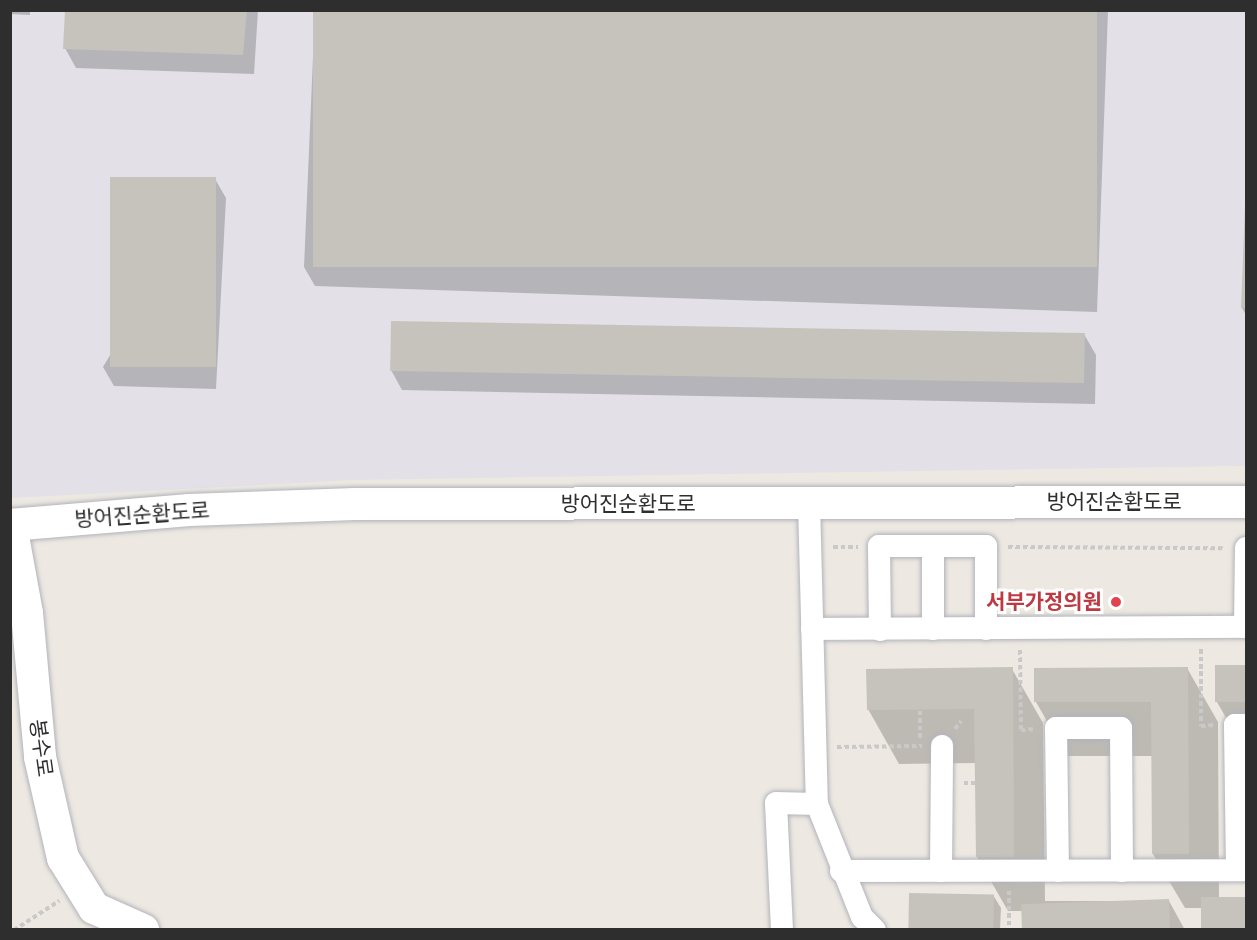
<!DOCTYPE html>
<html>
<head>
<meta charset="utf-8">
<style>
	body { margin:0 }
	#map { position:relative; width:1257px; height:940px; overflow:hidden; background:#ede9e2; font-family:"Fira Sans Condensed","Noto Sans KR",sans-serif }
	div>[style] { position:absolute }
	.industrial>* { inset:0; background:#e3e1e7 }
	.shadow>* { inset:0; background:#0003 }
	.building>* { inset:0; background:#c6c3bd; transform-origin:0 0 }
	.path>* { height:4px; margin-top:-2px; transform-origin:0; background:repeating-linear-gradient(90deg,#c9c9c9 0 4.5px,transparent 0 7.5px) }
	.roads { filter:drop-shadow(0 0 2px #b2b3bc) drop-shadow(0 0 2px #b2b3bc) }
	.minor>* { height:22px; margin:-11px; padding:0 11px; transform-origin:11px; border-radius:11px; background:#fff }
	.secondary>* { height:32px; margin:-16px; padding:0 16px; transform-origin:16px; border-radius:16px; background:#fff }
	.dots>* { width:16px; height:16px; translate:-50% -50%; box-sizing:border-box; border:3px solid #fff; border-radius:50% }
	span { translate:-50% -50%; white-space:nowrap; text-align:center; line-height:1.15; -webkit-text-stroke:6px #fff; paint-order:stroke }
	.street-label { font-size:21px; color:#2e2e2e }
	.health-label { font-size:21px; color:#be3a42; font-weight:700 }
	.right { translate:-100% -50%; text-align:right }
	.frame { position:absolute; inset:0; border:12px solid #2e2e2e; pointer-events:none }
</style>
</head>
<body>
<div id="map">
	<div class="industrial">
		<div style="clip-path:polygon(11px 11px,1246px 11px,1246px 466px,355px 480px,11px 498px)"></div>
	</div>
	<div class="shadow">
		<div style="clip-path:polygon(10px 10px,30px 10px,30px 15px,10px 14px)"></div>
		<div style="clip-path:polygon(66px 10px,258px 10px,254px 74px,76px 68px,65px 48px)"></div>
		<div style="clip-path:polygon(315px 10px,1108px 10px,1097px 312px,315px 286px,304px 267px)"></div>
		<div style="clip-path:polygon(215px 179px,226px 198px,216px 389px,114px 386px,103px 367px)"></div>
		<div style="clip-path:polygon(1246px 193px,1246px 315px,1242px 308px)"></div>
		<div style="clip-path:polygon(1085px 336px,1096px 355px,1095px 404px,402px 390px,391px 370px)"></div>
		<div style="clip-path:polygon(1217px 667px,1246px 667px,1246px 753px,1217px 702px)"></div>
		<div style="clip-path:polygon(1187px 668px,1218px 722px,1219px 899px,1246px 898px,1246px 930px,1203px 930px,1203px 908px,1185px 908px,1153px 854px,1153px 756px,1067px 756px,1036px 702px)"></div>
		<div style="clip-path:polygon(1012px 669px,1043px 723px,1045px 901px,1169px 901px,1185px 930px,1022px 930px,1022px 911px,1008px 911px,977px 857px,976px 763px,899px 764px,868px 709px)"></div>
		<div style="clip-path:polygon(993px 895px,1001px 908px,1000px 930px,910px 930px)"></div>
	</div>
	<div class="building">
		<div style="clip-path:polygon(65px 10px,247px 10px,243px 55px,63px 49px)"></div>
		<div style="left:313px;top:10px;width:784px;height:257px"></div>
		<div style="left:110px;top:177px;width:106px;height:190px"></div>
		<div style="clip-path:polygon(1245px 205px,1246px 205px,1246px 308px,1241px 308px)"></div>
		<div style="left:391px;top:321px;width:694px;height:50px;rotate:1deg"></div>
		<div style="left:1246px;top:665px;width:37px;height:31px;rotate:90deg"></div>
		<div style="clip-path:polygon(1013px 667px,1014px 857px,976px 857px,974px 709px,867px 710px,866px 669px)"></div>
		<div style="clip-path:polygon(1188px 667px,1189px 854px,1152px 854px,1151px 702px,1034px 702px,1034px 668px)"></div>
		<div style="left:909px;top:893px;width:85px;height:37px;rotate:1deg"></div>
		<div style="left:1246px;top:897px;width:33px;height:45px;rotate:90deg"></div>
		<div style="left:1169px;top:899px;width:31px;height:148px;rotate:88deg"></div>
	</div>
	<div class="path">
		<div style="left:833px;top:547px;width:25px"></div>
		<div style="left:1008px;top:547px;width:217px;rotate:0.3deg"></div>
		<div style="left:1201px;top:649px;width:77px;rotate:90deg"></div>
		<div style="left:1201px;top:726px;width:14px;rotate:-4deg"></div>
		<div style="left:1020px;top:650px;width:80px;rotate:89.3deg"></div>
		<div style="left:1021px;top:730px;width:15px;rotate:-4deg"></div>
		<div style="left:955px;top:729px;width:10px;rotate:-53deg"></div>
		<div style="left:920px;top:738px;width:29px;rotate:-90deg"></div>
		<div style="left:837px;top:747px;width:85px;rotate:-0.7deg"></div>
		<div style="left:964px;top:783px;width:11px"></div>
		<div style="left:1009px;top:891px;width:39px;rotate:90deg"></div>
		<div style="left:14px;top:930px;width:54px;rotate:-32.8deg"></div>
	</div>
	<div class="roads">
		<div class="minor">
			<div style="left:809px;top:503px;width:301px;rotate:88.5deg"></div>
			<div style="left:817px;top:804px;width:122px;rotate:68.3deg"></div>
			<div style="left:862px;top:917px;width:18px;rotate:45deg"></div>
			<div style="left:933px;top:546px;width:83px;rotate:90deg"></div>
			<div style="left:1245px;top:627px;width:79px;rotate:-89.3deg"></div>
			<div style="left:812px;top:629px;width:434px;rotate:-0.3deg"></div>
			<div style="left:880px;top:630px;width:84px;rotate:-90.7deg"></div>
			<div style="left:879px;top:546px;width:107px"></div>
			<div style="left:986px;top:546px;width:83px;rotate:90deg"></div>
			<div style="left:1237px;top:870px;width:145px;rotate:-90.8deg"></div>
			<div style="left:1235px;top:725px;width:11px"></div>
			<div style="left:841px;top:871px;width:405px;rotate:-0.1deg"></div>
			<div style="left:941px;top:871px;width:125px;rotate:-89.5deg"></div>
			<div style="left:1058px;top:871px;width:143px;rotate:-90.8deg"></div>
			<div style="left:1056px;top:728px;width:65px"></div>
			<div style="left:1121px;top:728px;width:143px;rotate:89.6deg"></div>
			<div style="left:782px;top:930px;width:127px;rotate:-92.7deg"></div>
			<div style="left:776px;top:803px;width:41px;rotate:1.4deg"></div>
		</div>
		<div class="secondary">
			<div style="left:10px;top:525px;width:180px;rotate:-4.8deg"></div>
			<div style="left:189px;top:510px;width:166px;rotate:-2.1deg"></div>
			<div style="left:355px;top:504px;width:891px;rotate:-0.13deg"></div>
			<div style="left:11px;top:525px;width:89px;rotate:79.7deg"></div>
			<div style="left:27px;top:613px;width:145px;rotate:84.8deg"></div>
			<div style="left:40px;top:757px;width:104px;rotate:77.2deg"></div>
			<div style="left:63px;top:858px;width:59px;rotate:58.2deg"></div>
			<div style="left:94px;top:908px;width:54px;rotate:24.2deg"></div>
		</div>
	</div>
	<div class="dots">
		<div style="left:1116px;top:602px;background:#e0444e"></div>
	</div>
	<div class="street-label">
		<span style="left:1114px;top:502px">방어진순환도로</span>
		<span style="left:628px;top:504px">방어진순환도로</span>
		<span style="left:142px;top:515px;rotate:-4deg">방어진순환도로</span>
		<span style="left:41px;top:748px;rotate:82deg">봉수로</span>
	</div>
	<div class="health-label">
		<span class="right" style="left:1102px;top:602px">서부가정의원</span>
	</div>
	<div class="frame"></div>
</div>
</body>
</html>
